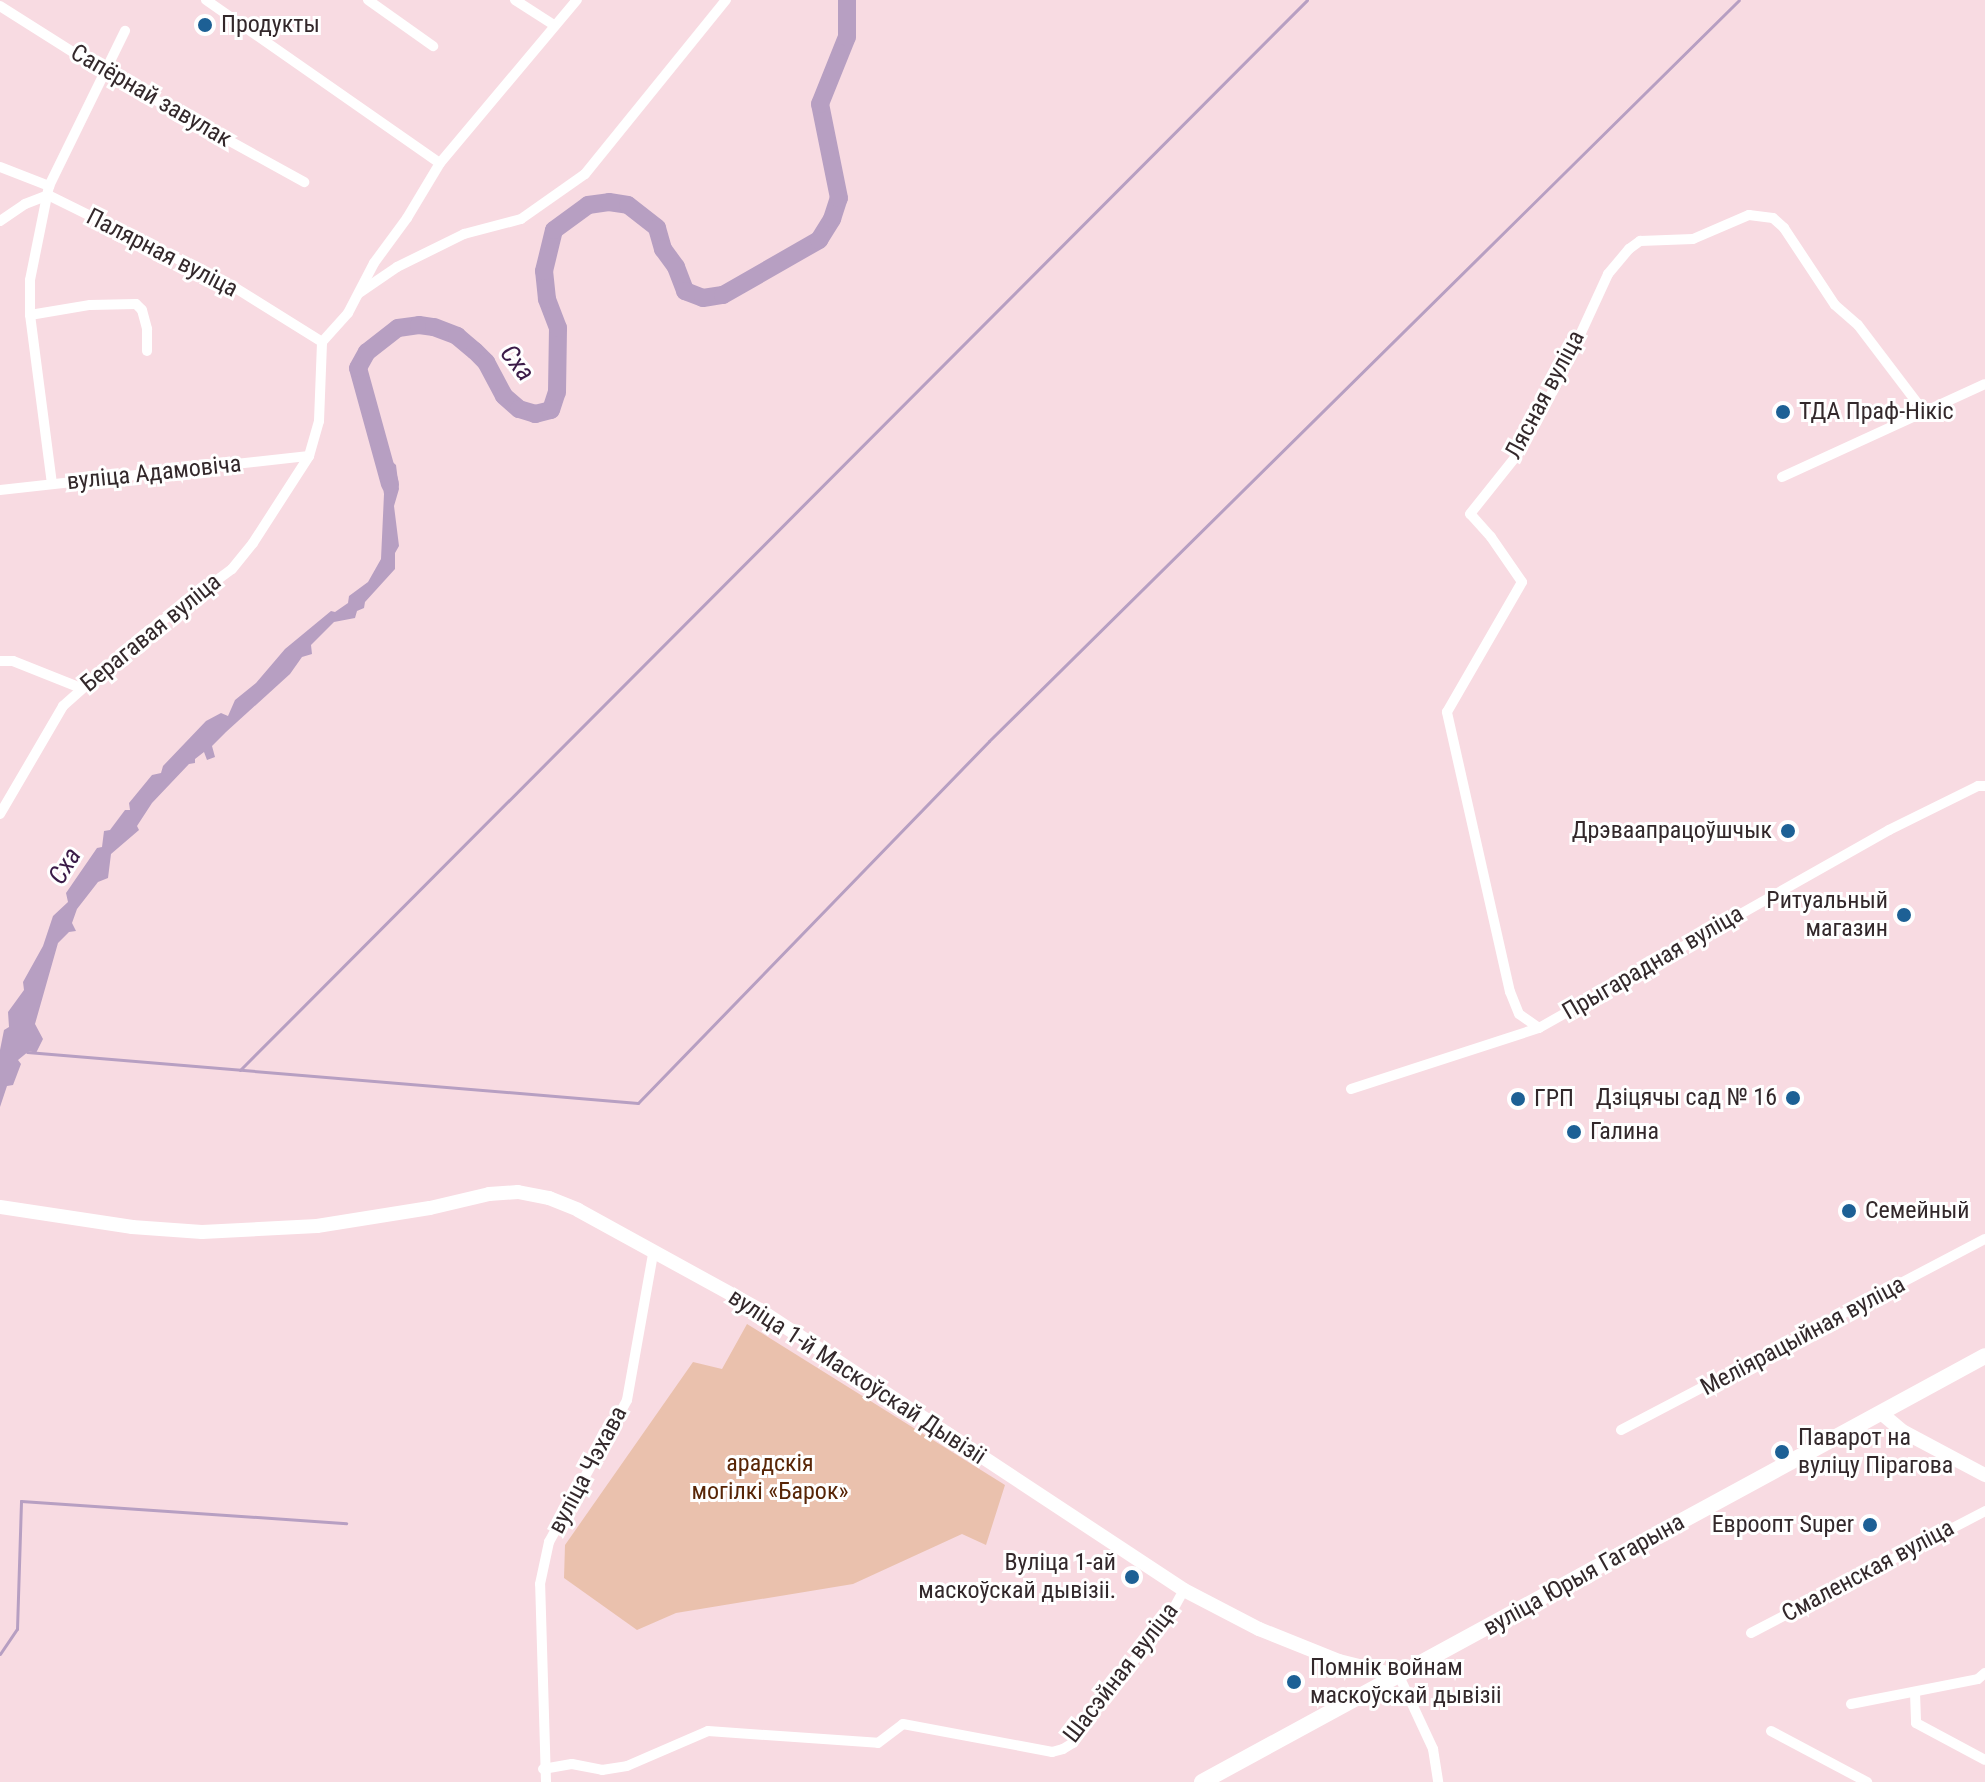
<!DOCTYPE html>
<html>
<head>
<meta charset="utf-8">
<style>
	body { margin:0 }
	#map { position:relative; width:1985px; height:1782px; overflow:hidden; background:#f8dbe2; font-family:"Roboto Condensed",sans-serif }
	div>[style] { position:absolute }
	.green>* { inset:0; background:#eac1ad }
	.water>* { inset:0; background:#b79fc2 }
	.stream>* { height:3px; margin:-1.5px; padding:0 1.5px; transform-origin:1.5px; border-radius:1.5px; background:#b79fc2 }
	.river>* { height:18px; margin:-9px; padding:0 9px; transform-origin:9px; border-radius:9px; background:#b79fc2 }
	.street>* { height:10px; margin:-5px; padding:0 5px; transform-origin:5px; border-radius:5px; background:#fff }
	.secondary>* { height:14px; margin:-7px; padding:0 7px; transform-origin:7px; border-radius:7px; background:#fff }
	.primary>* { height:16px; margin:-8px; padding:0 8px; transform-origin:8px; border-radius:8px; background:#fff }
	.dots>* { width:22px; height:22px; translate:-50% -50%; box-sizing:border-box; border:4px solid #fff; border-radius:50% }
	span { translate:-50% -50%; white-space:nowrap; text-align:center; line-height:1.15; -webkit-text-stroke:6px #fff; paint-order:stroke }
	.poi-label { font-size:24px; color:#33282b }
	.left { translate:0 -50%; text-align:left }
	.right { translate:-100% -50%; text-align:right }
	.street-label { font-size:24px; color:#33282b }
	.park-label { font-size:24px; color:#582506 }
	.water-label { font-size:26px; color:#3b1b48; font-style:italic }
</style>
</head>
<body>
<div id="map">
	<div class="green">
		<div style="clip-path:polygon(747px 1324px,1005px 1485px,986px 1545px,962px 1534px,853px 1584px,676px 1613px,637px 1630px,564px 1578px,565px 1545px,693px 1362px,722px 1369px)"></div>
	</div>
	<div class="water">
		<div style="clip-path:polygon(388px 458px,396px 465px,399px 489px,394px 506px,399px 546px,395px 553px,395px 569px,365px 602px,364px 608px,357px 611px,355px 618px,334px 622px,311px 645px,312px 654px,302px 657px,290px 674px,226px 732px,212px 746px,215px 757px,207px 760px,204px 752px,195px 759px,195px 763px,189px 764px,152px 803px,137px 826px,139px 830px,111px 854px,108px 878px,98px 882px,77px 909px,72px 923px,76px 931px,69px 932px,58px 943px,35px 1024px,43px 1039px,36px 1053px,29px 1051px,18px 1060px,21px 1064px,13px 1085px,7px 1086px,0 1107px,0 1050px,4px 1030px,9px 1027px,8px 1012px,24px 990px,23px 982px,43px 946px,53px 916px,68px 902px,66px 893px,97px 848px,102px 847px,104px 831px,110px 830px,125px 810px,130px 810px,129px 803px,152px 775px,161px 773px,163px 766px,206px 721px,221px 713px,228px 716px,235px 700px,256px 683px,285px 649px,331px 611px,335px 612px,348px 603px,349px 596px,368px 582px,381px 559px,384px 494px,379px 463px)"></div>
	</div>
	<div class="stream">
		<div style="left:27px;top:1052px;width:613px;rotate:4.77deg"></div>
		<div style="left:638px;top:1103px;width:504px;rotate:-45.88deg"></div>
		<div style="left:989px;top:741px;width:1054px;rotate:-44.65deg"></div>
		<div style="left:240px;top:1070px;width:1511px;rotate:-45.08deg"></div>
		<div style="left:0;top:1654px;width:30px;rotate:-56deg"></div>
		<div style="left:17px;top:1629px;width:128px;rotate:-88.2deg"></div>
		<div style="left:21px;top:1501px;width:326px;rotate:3.9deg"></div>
	</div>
	<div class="river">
		<div style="left:390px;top:484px;width:120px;rotate:-105.4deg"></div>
		<div style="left:358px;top:368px;width:18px;rotate:-61deg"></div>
		<div style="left:367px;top:352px;width:39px;rotate:-38deg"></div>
		<div style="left:398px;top:328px;width:21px;rotate:-8deg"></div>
		<div style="left:419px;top:325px;width:15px;rotate:8deg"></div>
		<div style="left:434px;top:327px;width:25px;rotate:21deg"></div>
		<div style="left:457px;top:336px;width:23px;rotate:40deg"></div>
		<div style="left:475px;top:351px;width:16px;rotate:45deg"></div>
		<div style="left:486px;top:362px;width:38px;rotate:62deg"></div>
		<div style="left:504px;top:396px;width:20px;rotate:41deg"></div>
		<div style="left:519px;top:409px;width:17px;rotate:17deg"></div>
		<div style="left:535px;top:414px;width:16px;rotate:-14deg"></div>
		<div style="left:551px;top:410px;width:19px;rotate:-72deg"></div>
		<div style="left:557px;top:392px;width:64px;rotate:-89.1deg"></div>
		<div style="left:558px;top:328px;width:31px;rotate:-111deg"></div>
		<div style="left:547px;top:299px;width:28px;rotate:-96deg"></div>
		<div style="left:544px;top:271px;width:42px;rotate:-76.3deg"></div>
		<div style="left:554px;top:230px;width:42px;rotate:-36.3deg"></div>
		<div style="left:588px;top:205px;width:21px;rotate:-8deg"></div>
		<div style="left:609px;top:202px;width:19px;rotate:9deg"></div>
		<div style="left:628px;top:205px;width:37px;rotate:38deg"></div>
		<div style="left:657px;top:228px;width:22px;rotate:74deg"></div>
		<div style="left:663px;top:249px;width:22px;rotate:54deg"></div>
		<div style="left:676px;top:267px;width:26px;rotate:69deg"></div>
		<div style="left:685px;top:291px;width:19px;rotate:21deg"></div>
		<div style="left:703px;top:298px;width:20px;rotate:-9deg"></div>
		<div style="left:723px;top:295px;width:111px;rotate:-29.8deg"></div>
		<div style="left:819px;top:240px;width:25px;rotate:-58deg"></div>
		<div style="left:832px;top:219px;width:22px;rotate:-72deg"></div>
		<div style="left:839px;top:198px;width:96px;rotate:-101.4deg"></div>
		<div style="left:820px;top:104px;width:72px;rotate:-68.1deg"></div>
		<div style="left:847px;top:37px;width:37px;rotate:-90deg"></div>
	</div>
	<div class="street">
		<div style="left:206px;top:0;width:285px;rotate:34.9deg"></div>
		<div style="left:368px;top:0;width:80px;rotate:35.3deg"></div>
		<div style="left:515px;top:0;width:46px;rotate:32.7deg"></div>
		<div style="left:0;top:6px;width:122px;rotate:32.3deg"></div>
		<div style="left:103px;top:71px;width:230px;rotate:28.9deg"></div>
		<div style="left:0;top:167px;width:53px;rotate:21.2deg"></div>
		<div style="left:0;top:221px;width:30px;rotate:-34deg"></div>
		<div style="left:25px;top:204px;width:25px;rotate:-21deg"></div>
		<div style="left:48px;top:195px;width:208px;rotate:26.3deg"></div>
		<div style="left:234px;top:287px;width:104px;rotate:32deg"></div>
		<div style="left:359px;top:293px;width:46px;rotate:-34.4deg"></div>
		<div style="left:397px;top:267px;width:75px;rotate:-26.2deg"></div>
		<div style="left:464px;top:234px;width:59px;rotate:-14.7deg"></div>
		<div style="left:521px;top:219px;width:78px;rotate:-35.1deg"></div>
		<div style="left:585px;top:174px;width:224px;rotate:-51deg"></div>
		<div style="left:30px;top:315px;width:61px;rotate:-9.5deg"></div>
		<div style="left:90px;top:305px;width:46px;rotate:-1.2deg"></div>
		<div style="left:136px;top:304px;width:8px;rotate:45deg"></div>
		<div style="left:142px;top:310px;width:20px;rotate:75deg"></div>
		<div style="left:147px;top:329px;width:22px;rotate:90deg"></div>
		<div style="left:322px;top:342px;width:39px;rotate:-48deg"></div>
		<div style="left:348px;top:313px;width:56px;rotate:-62.5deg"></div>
		<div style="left:374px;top:263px;width:56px;rotate:-53.7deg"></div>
		<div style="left:407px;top:218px;width:64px;rotate:-59deg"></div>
		<div style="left:440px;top:163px;width:213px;rotate:-50deg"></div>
		<div style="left:1782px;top:477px;width:223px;rotate:-24.6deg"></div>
		<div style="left:52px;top:484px;width:170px;rotate:-97.4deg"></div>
		<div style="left:30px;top:315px;width:35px;rotate:-90deg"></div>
		<div style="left:30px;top:280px;width:96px;rotate:-78.6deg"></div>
		<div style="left:49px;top:186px;width:173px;rotate:-63.9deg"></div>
		<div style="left:0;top:490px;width:311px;rotate:-6.3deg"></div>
		<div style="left:0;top:661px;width:13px"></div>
		<div style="left:13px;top:661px;width:73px;rotate:21.7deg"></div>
		<div style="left:0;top:814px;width:125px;rotate:-59.7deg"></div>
		<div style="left:63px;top:706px;width:108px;rotate:-41.6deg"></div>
		<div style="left:144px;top:634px;width:109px;rotate:-36.5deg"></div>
		<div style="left:232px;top:569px;width:33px;rotate:-51deg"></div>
		<div style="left:253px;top:543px;width:103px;rotate:-57.2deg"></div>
		<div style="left:309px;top:456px;width:36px;rotate:-74deg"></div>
		<div style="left:319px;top:421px;width:79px;rotate:-87.8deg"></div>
		<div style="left:1539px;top:1028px;width:24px;rotate:-145deg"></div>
		<div style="left:1519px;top:1014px;width:24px;rotate:-112deg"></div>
		<div style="left:1510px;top:992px;width:287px;rotate:-102.7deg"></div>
		<div style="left:1447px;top:712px;width:150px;rotate:-60deg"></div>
		<div style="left:1522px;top:582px;width:55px;rotate:-124.6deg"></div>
		<div style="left:1491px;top:537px;width:31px;rotate:-132deg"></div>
		<div style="left:1470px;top:514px;width:82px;rotate:-51.4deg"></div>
		<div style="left:1521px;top:450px;width:89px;rotate:-61.7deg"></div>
		<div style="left:1563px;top:372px;width:108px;rotate:-65.3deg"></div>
		<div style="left:1608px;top:274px;width:33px;rotate:-50deg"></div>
		<div style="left:1629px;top:249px;width:14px;rotate:-36deg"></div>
		<div style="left:1640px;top:241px;width:53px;rotate:-2.2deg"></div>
		<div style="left:1693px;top:239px;width:61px;rotate:-23.2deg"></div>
		<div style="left:1749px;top:215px;width:24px;rotate:7deg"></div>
		<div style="left:1773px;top:218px;width:15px;rotate:42deg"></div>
		<div style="left:1784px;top:228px;width:92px;rotate:56.5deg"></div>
		<div style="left:1835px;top:305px;width:30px;rotate:41deg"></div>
		<div style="left:1858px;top:325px;width:109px;rotate:52.8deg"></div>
		<div style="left:1351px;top:1089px;width:198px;rotate:-18deg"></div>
		<div style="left:1539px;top:1028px;width:402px;rotate:-29.5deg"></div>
		<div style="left:1889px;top:830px;width:99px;rotate:-26.3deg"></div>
		<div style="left:1978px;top:786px;width:7px"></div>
		<div style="left:1621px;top:1430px;width:411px;rotate:-27.7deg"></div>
		<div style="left:1751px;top:1633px;width:264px;rotate:-27.5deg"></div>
		<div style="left:1399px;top:1676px;width:81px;rotate:65deg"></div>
		<div style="left:1433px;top:1749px;width:33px;rotate:81deg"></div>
		<div style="left:1915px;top:1692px;width:31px;rotate:88deg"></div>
		<div style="left:1916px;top:1723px;width:78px;rotate:28.2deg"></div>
		<div style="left:1851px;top:1704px;width:129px;rotate:-11.1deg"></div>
		<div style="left:1978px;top:1679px;width:9px;rotate:-41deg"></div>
		<div style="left:1771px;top:1731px;width:109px;rotate:28deg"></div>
		<div style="left:543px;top:1769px;width:29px;rotate:-10deg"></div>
		<div style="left:572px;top:1764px;width:31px;rotate:11deg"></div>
		<div style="left:602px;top:1770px;width:25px;rotate:-9deg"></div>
		<div style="left:627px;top:1766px;width:88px;rotate:-23.4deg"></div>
		<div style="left:708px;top:1731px;width:170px;rotate:4deg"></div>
		<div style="left:878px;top:1743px;width:31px;rotate:-37deg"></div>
		<div style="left:903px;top:1724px;width:152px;rotate:10.6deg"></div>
		<div style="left:1052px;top:1752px;width:11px;rotate:-15deg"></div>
		<div style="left:1063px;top:1749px;width:12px;rotate:-31deg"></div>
		<div style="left:1073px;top:1743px;width:81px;rotate:-54.5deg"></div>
		<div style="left:1120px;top:1677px;width:70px;rotate:-49.7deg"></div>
		<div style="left:1165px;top:1624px;width:39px;rotate:-61deg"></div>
		<div style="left:546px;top:1782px;width:198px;rotate:-91.7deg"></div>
		<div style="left:540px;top:1584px;width:43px;rotate:-77.9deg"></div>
		<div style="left:549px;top:1542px;width:162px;rotate:-61.2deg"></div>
		<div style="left:627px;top:1400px;width:148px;rotate:-79.9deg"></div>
	</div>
	<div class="secondary">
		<div style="left:0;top:1207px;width:134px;rotate:8.6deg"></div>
		<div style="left:132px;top:1227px;width:70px;rotate:4.1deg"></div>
		<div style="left:202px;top:1232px;width:115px;rotate:-3deg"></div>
		<div style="left:317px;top:1226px;width:114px;rotate:-9.1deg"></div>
		<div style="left:430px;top:1208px;width:61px;rotate:-13.3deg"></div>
		<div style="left:489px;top:1194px;width:29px;rotate:-4deg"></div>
		<div style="left:518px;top:1192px;width:32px;rotate:11deg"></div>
		<div style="left:549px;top:1198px;width:31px;rotate:22deg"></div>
		<div style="left:578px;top:1210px;width:208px;rotate:28.8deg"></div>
		<div style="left:760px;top:1310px;width:508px;rotate:33.44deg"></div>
		<div style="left:1184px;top:1590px;width:85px;rotate:27.5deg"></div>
		<div style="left:1259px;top:1629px;width:86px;rotate:21.8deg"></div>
		<div style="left:1339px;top:1661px;width:62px;rotate:14deg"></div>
		<div style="left:1881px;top:1413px;width:30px;rotate:40deg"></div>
		<div style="left:1904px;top:1432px;width:92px;rotate:28deg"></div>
	</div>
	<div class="primary">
		<div style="left:1202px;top:1782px;width:891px;rotate:-28.55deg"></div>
	</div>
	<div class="dots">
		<div style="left:205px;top:25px;background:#1d6095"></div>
		<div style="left:1783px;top:412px;background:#1d6095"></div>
		<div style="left:1788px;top:831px;background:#1d6095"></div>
		<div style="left:1904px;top:915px;background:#1d6095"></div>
		<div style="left:1793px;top:1098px;background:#1d6095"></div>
		<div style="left:1518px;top:1099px;background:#1d6095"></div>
		<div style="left:1574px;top:1132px;background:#1d6095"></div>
		<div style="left:1849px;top:1211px;background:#1d6095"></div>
		<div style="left:1782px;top:1452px;background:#1d6095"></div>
		<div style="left:1870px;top:1525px;background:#1d6095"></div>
		<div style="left:1132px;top:1577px;background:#1d6095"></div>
		<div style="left:1294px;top:1682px;background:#1d6095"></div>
	</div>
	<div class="poi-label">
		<span class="left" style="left:221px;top:25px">Продукты</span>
		<span class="left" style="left:1799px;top:412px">ТДА Праф-Нікіс</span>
		<span class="right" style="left:1772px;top:831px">Дрэваапрацоўшчык</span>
		<span class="right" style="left:1888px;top:915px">Ритуальный<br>магазин</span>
		<span class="right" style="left:1777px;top:1098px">Дзіцячы сад № 16</span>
		<span class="left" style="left:1534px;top:1099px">ГРП</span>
		<span class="left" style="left:1590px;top:1132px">Галина</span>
		<span class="left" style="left:1865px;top:1211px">Семейный</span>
		<span class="left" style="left:1798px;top:1452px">Паварот на<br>вуліцу Пірагова</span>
		<span class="right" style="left:1854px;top:1525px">Евроопт Super</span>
		<span class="right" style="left:1116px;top:1577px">Вуліца 1-ай<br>маскоўскай дывізіі.</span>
		<span class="left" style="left:1310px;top:1682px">Помнік войнам<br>маскоўскай дывізіі</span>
	</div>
	<div class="street-label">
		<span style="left:151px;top:96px;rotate:30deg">Сапёрнай завулак</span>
		<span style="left:162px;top:253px;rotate:27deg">Палярная вуліца</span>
		<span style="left:1545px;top:395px;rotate:-62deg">Лясная вуліца</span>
		<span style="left:154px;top:473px;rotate:-6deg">вуліца Адамовіча</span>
		<span style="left:151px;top:633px;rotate:-39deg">Берагавая вуліца</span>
		<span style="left:1653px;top:963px;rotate:-30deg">Прыгарадная вуліца</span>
		<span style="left:1803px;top:1336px;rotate:-28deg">Меліярацыйная вуліца</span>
		<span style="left:857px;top:1377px;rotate:33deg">вуліца 1-й Маскоўскай Дывізіі</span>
		<span style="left:588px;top:1470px;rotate:-62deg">вуліца Чэхава</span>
		<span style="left:1868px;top:1571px;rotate:-28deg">Смаленская вуліца</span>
		<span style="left:1584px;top:1575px;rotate:-29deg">вуліца Юрыя Гагарына</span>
		<span style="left:1121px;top:1673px;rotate:-52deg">Шасэйная вуліца</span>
	</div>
	<div class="park-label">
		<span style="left:770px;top:1478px">арадскія<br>могілкі «Барок»</span>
	</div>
	<div class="water-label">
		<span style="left:517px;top:363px;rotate:52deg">Сха</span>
		<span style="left:65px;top:866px;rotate:-58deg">Сха</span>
	</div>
</div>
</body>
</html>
